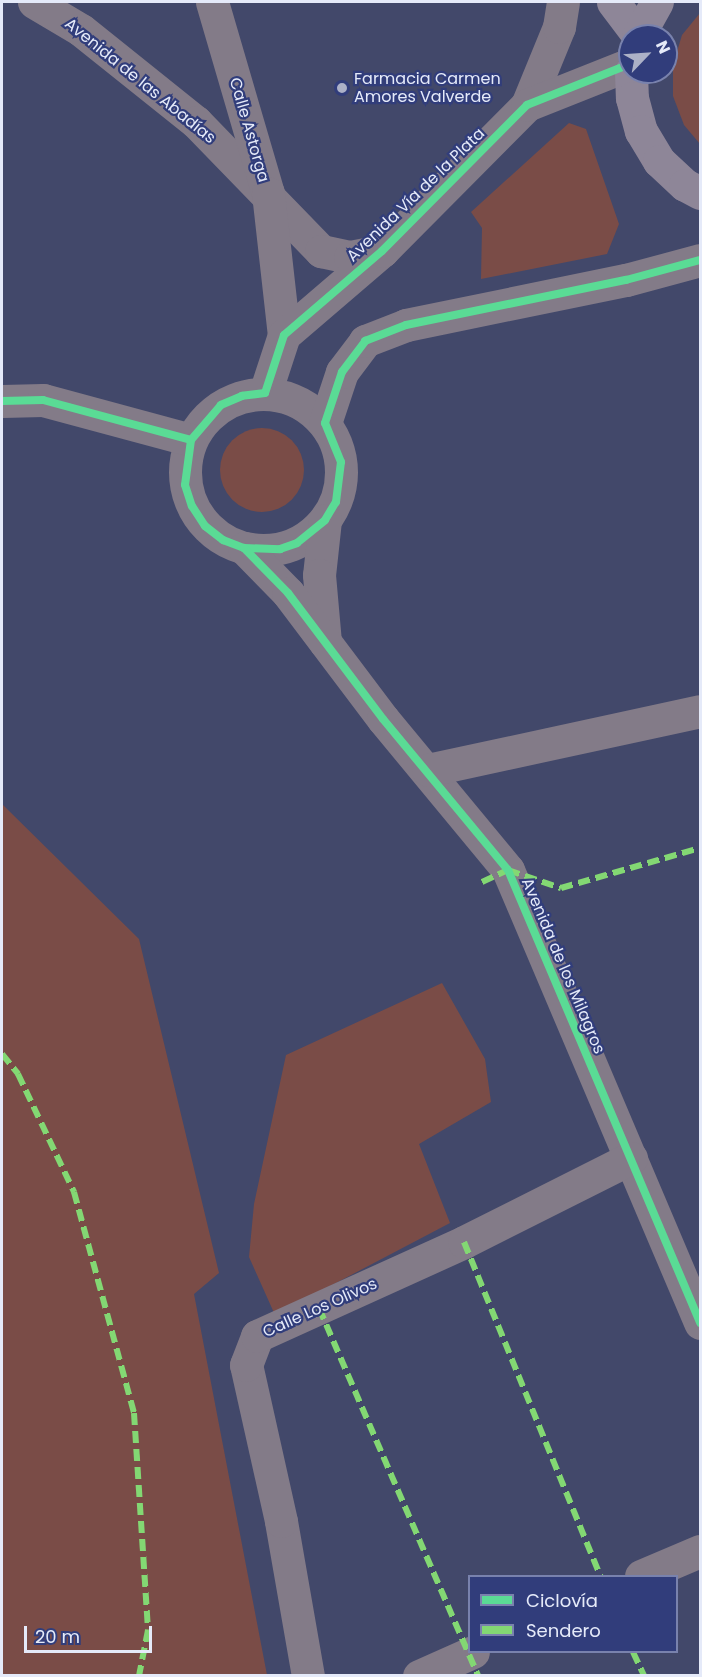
<!DOCTYPE html>
<html>
<head>
<meta charset="utf-8">
<style>
	body { margin:0 }
	#map { position:relative; width:702px; height:1677px; overflow:hidden; background:#42486a; font-family:Poppins,sans-serif }
	div>[style] { position:absolute }
	.green>* { inset:0; background:#7a4c47 }
	.round { border-radius:50% }
	.street>* { height:33px; margin:-16.5px; padding:0 16.5px; transform-origin:16.5px; border-radius:16.5px; background:#837b88 }
	.street>.ring { margin:-16.5px; padding:0; box-sizing:content-box; background:none; border:33px solid #837b88; border-radius:50% }
	.primary>* { height:33px; margin:-16.5px; padding:0 16.5px; transform-origin:16.5px; border-radius:16.5px; background:#8e8698 }
	.quiet>* { height:6px; margin-top:-3px; transform-origin:0; background:repeating-linear-gradient(90deg,#83d873 0 12px,transparent 0 18px) }
	.cycleway>* { height:8px; margin:-4px; padding:0 4px; transform-origin:4px; border-radius:4px; background:#5adb95 }
	.dots>* { width:16px; height:16px; translate:-50% -50%; box-sizing:border-box; border:3px solid #313d7b; border-radius:50% }
	span { translate:-50% -50%; white-space:nowrap; text-align:center; line-height:1.15; -webkit-text-stroke:4.5px #313d7b; paint-order:stroke }
	.poi-label { font-size:16px; color:#e5eaf9 }
	.left { translate:0 -50%; text-align:left }
	.street-label { font-size:16px; color:#e5eaf9 }
	.frame { position:absolute; inset:0; border:3px solid #e5eaf9; pointer-events:none }
	.legend { position:absolute; left:468px; top:1575px; width:210px; height:78px; box-sizing:border-box; background:#313d7b; border:2px solid #7982ad; margin:0; padding:8px 10px; list-style:none; font-size:18px; color:#e5eaf9 }
	.legend li { display:flex; align-items:center; gap:12px; height:30px }
	.legend b { width:30px; border:2px solid #7982ad }
	.north { position:absolute; left:618px; top:24px; width:60px; height:60px; box-sizing:border-box; background:#313d7b; border:2px solid #7982ad; border-radius:50%; rotate:65deg; font-size:16px; font-weight:700; line-height:24px; text-align:center; color:#e5eaf9 }
	.north::after { content:''; display:block; margin:auto; width:21px; height:27px; background:#acb1c7; clip-path:polygon(50% 0,100% 100%,50% 72%,0 100%) }
	.scale { position:absolute; left:24px; top:1626px; width:128px; height:27px; box-sizing:border-box; border:3px solid #e5eaf9; border-top:0; padding-left:8px; font-size:18px; line-height:21px; white-space:nowrap; color:#e5eaf9; -webkit-text-stroke:4px #313d7b; paint-order:stroke }
</style>
</head>
<body>
<div id="map">
	<div class="green">
		<div style="clip-path:polygon(700px 13px,700px 144px,684px 125px,673px 96px,673px 65px,682px 35px)"></div>
		<div style="clip-path:polygon(569px 123px,586px 129px,619px 224px,607px 254px,481px 279px,482px 228px,471px 212px)"></div>
		<div class="round" style="left:220px;top:428px;width:84px;height:84px"></div>
		<div style="clip-path:polygon(2px 804px,139px 939px,219px 1273px,194px 1294px,267px 1675px,2px 1675px)"></div>
		<div style="clip-path:polygon(442px 983px,485px 1059px,491px 1102px,419px 1144px,450px 1223px,275px 1315px,249px 1257px,254px 1204px,286px 1055px)"></div>
	</div>
	<div class="street">
		<div style="left:34px;top:2px;width:55px;rotate:30.8deg"></div>
		<div style="left:81px;top:30px;width:147px;rotate:38.7deg"></div>
		<div style="left:196px;top:122px;width:180px;rotate:45.9deg"></div>
		<div style="left:321px;top:251px;width:30px;rotate:12deg"></div>
		<div style="left:350px;top:257px;width:33px;rotate:-11deg"></div>
		<div style="left:212px;top:2px;width:199px;rotate:73.7deg"></div>
		<div style="left:268px;top:193px;width:143px;rotate:83.6deg"></div>
		<div style="left:527px;top:105px;width:84px;rotate:-67.7deg"></div>
		<div style="left:559px;top:27px;width:25px;rotate:-81deg"></div>
		<div style="left:265px;top:393px;width:61px;rotate:-71.9deg"></div>
		<div style="left:284px;top:335px;width:129px;rotate:-40.6deg"></div>
		<div style="left:382px;top:251px;width:206px;rotate:-45.2deg"></div>
		<div style="left:527px;top:105px;width:111px;rotate:-21.7deg"></div>
		<div class="ring" style="left:185px;top:394px;width:123px;height:123px"></div>
		<div style="left:2px;top:401px;width:41px;rotate:-1.4deg"></div>
		<div style="left:43px;top:400px;width:153px;rotate:15.1deg"></div>
		<div style="left:325px;top:423px;width:54px;rotate:-71.6deg"></div>
		<div style="left:342px;top:372px;width:39px;rotate:-53deg"></div>
		<div style="left:365px;top:341px;width:44px;rotate:-21.3deg"></div>
		<div style="left:406px;top:325px;width:225px;rotate:-11.6deg"></div>
		<div style="left:626px;top:280px;width:77px;rotate:-15.1deg"></div>
		<div style="left:325px;top:520px;width:55px;rotate:96.2deg"></div>
		<div style="left:319px;top:575px;width:67px;rotate:84.9deg"></div>
		<div style="left:244px;top:548px;width:63px;rotate:45.6deg"></div>
		<div style="left:288px;top:593px;width:158px;rotate:53deg"></div>
		<div style="left:383px;top:719px;width:196px;rotate:50.4deg"></div>
		<div style="left:508px;top:870px;width:492px;rotate:67deg"></div>
		<div style="left:428px;top:770px;width:278px;rotate:-12.2deg"></div>
		<div style="left:641px;top:1576px;width:64px;rotate:-23deg"></div>
		<div style="left:308px;top:1676px;width:157px;rotate:-99.9deg"></div>
		<div style="left:281px;top:1521px;width:160px;rotate:-102.6deg"></div>
		<div style="left:246px;top:1365px;width:31px;rotate:-69deg"></div>
		<div style="left:257px;top:1336px;width:227px;rotate:-24.4deg"></div>
		<div style="left:464px;top:1242px;width:187px;rotate:-26.7deg"></div>
		<div style="left:419px;top:1676px;width:59px;rotate:-24deg"></div>
	</div>
	<div class="primary">
		<div style="left:613px;top:2px;width:41px;rotate:52.9deg"></div>
		<div style="left:638px;top:36px;width:39px;rotate:-61deg"></div>
		<div style="left:631px;top:72px;width:26px;rotate:88deg"></div>
		<div style="left:632px;top:98px;width:34px;rotate:75deg"></div>
		<div style="left:641px;top:131px;width:35px;rotate:59deg"></div>
		<div style="left:659px;top:161px;width:35px;rotate:43deg"></div>
		<div style="left:685px;top:185px;width:17px;rotate:28deg"></div>
	</div>
	<div class="quiet">
		<div style="left:482px;top:882px;width:29px;rotate:-25deg"></div>
		<div style="left:508px;top:870px;width:56px;rotate:18.8deg"></div>
		<div style="left:561px;top:888px;width:145px;rotate:-16.1deg"></div>
		<div style="left:2px;top:1054px;width:26px;rotate:51deg"></div>
		<div style="left:18px;top:1074px;width:131px;rotate:64.6deg"></div>
		<div style="left:74px;top:1192px;width:229px;rotate:74.8deg"></div>
		<div style="left:134px;top:1413px;width:217px;rotate:86.3deg"></div>
		<div style="left:148px;top:1630px;width:47px;rotate:101.1deg"></div>
		<div style="left:464px;top:1242px;width:361px;rotate:67.8deg"></div>
		<div style="left:319px;top:1308px;width:401px;rotate:66.6deg"></div>
		<div style="left:633px;top:1652px;width:26px;rotate:65deg"></div>
	</div>
	<div class="cycleway">
		<div style="left:630px;top:64px;width:111px;rotate:158.3deg"></div>
		<div style="left:527px;top:105px;width:206px;rotate:134.8deg"></div>
		<div style="left:382px;top:251px;width:129px;rotate:139.4deg"></div>
		<div style="left:284px;top:335px;width:61px;rotate:108.1deg"></div>
		<div style="left:265px;top:393px;width:23px;rotate:173deg"></div>
		<div style="left:242px;top:396px;width:23px;rotate:157deg"></div>
		<div style="left:221px;top:405px;width:46px;rotate:130.6deg"></div>
		<div style="left:191px;top:440px;width:45px;rotate:97.6deg"></div>
		<div style="left:185px;top:485px;width:22px;rotate:72deg"></div>
		<div style="left:192px;top:506px;width:24px;rotate:57deg"></div>
		<div style="left:205px;top:526px;width:23px;rotate:38deg"></div>
		<div style="left:223px;top:540px;width:22px;rotate:21deg"></div>
		<div style="left:244px;top:548px;width:36px;rotate:2deg"></div>
		<div style="left:280px;top:549px;width:18px;rotate:-19deg"></div>
		<div style="left:297px;top:543px;width:36px;rotate:-39deg"></div>
		<div style="left:325px;top:520px;width:21px;rotate:-59deg"></div>
		<div style="left:336px;top:502px;width:40px;rotate:-82.9deg"></div>
		<div style="left:341px;top:462px;width:42px;rotate:-112.3deg"></div>
		<div style="left:325px;top:423px;width:54px;rotate:-71.6deg"></div>
		<div style="left:342px;top:372px;width:39px;rotate:-53deg"></div>
		<div style="left:365px;top:341px;width:44px;rotate:-21.3deg"></div>
		<div style="left:406px;top:325px;width:225px;rotate:-11.6deg"></div>
		<div style="left:626px;top:280px;width:77px;rotate:-15.1deg"></div>
		<div style="left:2px;top:401px;width:41px;rotate:-1.4deg"></div>
		<div style="left:43px;top:400px;width:153px;rotate:15.1deg"></div>
		<div style="left:244px;top:548px;width:63px;rotate:45.6deg"></div>
		<div style="left:288px;top:593px;width:158px;rotate:53deg"></div>
		<div style="left:383px;top:719px;width:196px;rotate:50.4deg"></div>
		<div style="left:508px;top:870px;width:492px;rotate:67deg"></div>
	</div>
	<div class="dots">
		<div style="left:342px;top:88px;background:#acb1c7"></div>
	</div>
	<div class="poi-label">
		<span class="left" style="left:354px;top:88px">Farmacia Carmen<br>Amores Valverde</span>
	</div>
	<div class="street-label">
		<span style="left:140px;top:81px;rotate:39deg">Avenida de las Abadías</span>
		<span style="left:249px;top:130px;rotate:74deg">Calle Astorga</span>
		<span style="left:416px;top:195px;rotate:-44deg">Avenida Vía de la Plata</span>
		<span style="left:563px;top:966px;rotate:67deg">Avenida de los Milagros</span>
		<span style="left:320px;top:1308px;rotate:-24deg">Calle Los Olivos</span>
	</div>
	<div class="frame"></div>
	<ul class="legend">
	<li><b style="height:8px;background:#5adb95"></b>Ciclovía</li>
	<li><b style="height:8px;background:#83d873"></b>Sendero</li>
	</ul>
	<div class="north">N</div>
	<div class="scale">20 m</div>
</div>
</body>
</html>
